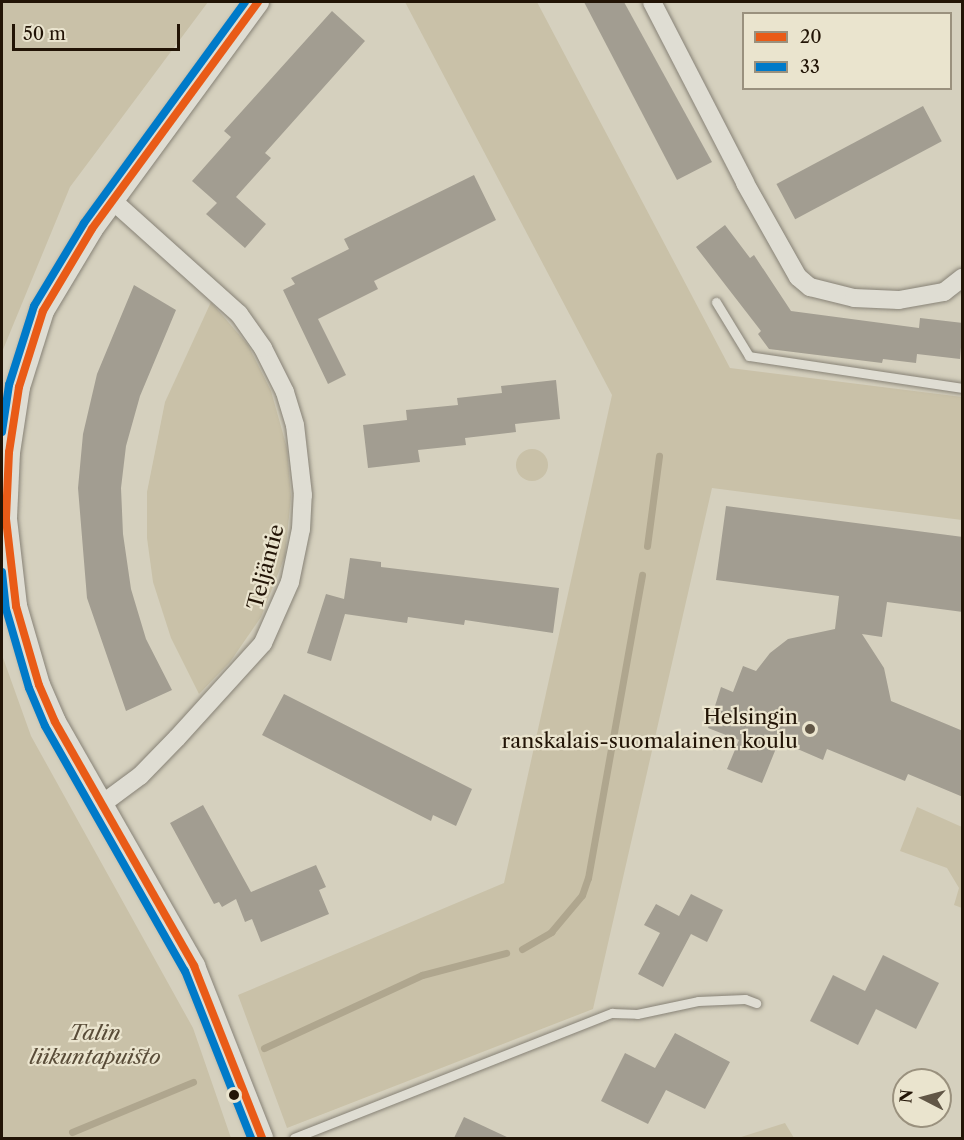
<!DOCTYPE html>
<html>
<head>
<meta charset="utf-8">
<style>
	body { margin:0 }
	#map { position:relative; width:964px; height:1140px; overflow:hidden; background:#d5d0be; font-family:"Libre Caslon Text",serif }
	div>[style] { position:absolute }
	.green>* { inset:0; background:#c9c1a8 }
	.round { border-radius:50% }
	.stream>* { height:7px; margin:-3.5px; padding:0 3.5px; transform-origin:3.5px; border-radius:3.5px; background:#afa68e }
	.building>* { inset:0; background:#a29d91; transform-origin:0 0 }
	.roads { filter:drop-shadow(0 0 2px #878276) drop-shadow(0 0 2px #878276) }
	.service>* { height:9px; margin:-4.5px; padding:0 4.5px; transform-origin:4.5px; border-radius:4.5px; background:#dfddd3 }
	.minor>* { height:18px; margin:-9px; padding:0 9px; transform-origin:9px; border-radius:9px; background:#dfddd3 }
	.tertiary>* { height:22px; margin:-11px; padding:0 11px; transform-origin:11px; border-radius:11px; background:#dfddd3 }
	.bus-1>* { height:8px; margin:-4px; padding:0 4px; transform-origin:4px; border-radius:4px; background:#e95b17 }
	.bus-2>* { height:8px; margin:-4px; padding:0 4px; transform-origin:4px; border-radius:4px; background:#007ac9 }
	.dots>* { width:16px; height:16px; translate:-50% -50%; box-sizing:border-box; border:3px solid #eae4ce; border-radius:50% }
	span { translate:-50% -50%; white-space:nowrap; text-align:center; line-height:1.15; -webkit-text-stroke:4.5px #eae4ce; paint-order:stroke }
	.street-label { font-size:21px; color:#221406 }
	.poi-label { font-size:21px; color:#221406 }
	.right { translate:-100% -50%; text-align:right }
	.park-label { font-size:21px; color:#594c38; font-style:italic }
	.frame { position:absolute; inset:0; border:3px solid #221406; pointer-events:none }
	.legend { position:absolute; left:742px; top:12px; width:210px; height:78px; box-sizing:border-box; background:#eae4ce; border:2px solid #9a917e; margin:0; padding:8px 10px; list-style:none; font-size:18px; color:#221406 }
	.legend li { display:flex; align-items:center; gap:12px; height:30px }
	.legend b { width:30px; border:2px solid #9a917e }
	.north { position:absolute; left:892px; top:1068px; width:60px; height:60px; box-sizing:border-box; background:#eae4ce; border:2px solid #9a917e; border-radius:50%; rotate:276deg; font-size:16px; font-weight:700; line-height:24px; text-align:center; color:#221406 }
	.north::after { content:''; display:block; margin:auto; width:21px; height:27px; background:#615646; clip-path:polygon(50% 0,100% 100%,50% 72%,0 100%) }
	.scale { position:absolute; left:12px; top:24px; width:168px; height:27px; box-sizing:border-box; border:3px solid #221406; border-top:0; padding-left:8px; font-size:18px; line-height:21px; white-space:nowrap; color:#221406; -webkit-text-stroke:4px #eae4ce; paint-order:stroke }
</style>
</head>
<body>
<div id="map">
	<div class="green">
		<div style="clip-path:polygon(2px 2px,208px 2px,70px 187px,2px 352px)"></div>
		<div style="clip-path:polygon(405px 2px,537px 2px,730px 368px,962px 397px,962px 520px,712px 488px,593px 1009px,287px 1128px,238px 995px,504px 883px,612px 395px)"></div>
		<div style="clip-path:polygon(211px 302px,248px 345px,271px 391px,287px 448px,291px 497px,285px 556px,261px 617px,230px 662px,199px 694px,171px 638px,153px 582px,147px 538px,147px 492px,165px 402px)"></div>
		<div class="round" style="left:516px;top:449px;width:32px;height:32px"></div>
		<div style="clip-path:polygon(2px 655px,31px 736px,193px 1028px,231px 1138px,2px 1138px)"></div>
		<div style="clip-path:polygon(917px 807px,962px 827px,962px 908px,954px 905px,959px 888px,947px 868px,900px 851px)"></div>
		<div style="clip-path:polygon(785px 1123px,794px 1138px,738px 1138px)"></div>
	</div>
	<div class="stream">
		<div style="left:647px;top:546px;width:91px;rotate:-82.4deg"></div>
		<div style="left:522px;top:949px;width:34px;rotate:-30deg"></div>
		<div style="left:551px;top:932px;width:48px;rotate:-50deg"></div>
		<div style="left:582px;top:895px;width:18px;rotate:-71deg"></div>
		<div style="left:588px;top:878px;width:308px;rotate:-79.9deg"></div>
		<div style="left:264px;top:1048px;width:174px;rotate:-24.8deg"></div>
		<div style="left:422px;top:975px;width:87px;rotate:-14.7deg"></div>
		<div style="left:72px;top:1132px;width:131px;rotate:-22.5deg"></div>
	</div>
	<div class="building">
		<div style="clip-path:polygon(584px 2px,624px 2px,712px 162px,677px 180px)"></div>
		<div style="clip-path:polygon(332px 11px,365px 41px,265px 153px,271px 158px,236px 197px,266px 224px,245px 248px,206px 214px,217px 203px,192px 181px,231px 137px,224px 131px)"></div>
		<div style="left:923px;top:106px;width:40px;height:166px;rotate:62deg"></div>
		<div style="clip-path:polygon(474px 175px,496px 220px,374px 281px,378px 289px,318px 319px,346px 375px,328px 384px,283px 290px,295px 284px,291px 278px,349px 249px,344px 239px)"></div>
		<div style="clip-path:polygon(725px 225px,750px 258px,754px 255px,791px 311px,919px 328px,920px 318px,963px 323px,960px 359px,917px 354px,916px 363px,883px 359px,882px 363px,769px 349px,758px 334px,761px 331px,696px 247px)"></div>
		<div style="clip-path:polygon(134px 285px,176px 310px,140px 396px,126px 446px,121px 488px,123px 534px,131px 589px,146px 639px,172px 690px,126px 711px,87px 598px,78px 488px,83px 434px,97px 374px)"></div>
		<div style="clip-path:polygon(556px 380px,560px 419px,515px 424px,516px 432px,465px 438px,466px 445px,418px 450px,420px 462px,368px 468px,363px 425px,407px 420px,406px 410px,458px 405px,457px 398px,502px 393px,501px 386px)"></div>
		<div style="clip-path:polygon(726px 506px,963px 537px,963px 612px,887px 602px,882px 637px,862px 634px,884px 668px,891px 701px,963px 731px,963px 797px,908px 774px,905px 781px,827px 749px,823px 760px,779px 741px,762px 783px,727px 769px,739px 740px,708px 728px,721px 687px,733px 692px,743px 666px,756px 671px,770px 653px,788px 639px,835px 629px,839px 596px,716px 580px)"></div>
		<div style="clip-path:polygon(350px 558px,381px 562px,381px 567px,559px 588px,553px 633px,465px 620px,464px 625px,408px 617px,407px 623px,345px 614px,331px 661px,307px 653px,326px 594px,344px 599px)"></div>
		<div style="clip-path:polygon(284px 694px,472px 789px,456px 826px,433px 815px,431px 821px,262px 735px)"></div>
		<div style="clip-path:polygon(203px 805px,251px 892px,316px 865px,326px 887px,319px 890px,329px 914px,261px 942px,252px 919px,245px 922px,236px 899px,222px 907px,219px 902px,214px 904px,170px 823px)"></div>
		<div style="clip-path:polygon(691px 894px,723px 910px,707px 942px,691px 934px,663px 987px,638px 974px,660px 933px,644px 925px,656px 904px,679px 916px)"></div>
		<div style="clip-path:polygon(883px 955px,939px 983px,916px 1029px,876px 1009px,858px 1045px,810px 1021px,833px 975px,865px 991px)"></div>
		<div style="clip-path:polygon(675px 1033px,730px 1062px,705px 1109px,666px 1090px,648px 1124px,601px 1101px,625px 1053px,655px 1068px)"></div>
		<div style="clip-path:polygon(464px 1117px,509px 1138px,454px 1138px)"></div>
	</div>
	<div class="roads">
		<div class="service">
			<div style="left:716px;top:302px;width:63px;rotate:58.6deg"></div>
			<div style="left:749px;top:356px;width:215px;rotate:8.5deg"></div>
			<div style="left:294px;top:1138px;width:342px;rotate:-21.5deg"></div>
			<div style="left:612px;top:1013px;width:25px;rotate:2deg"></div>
			<div style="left:637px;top:1014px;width:62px;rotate:-12deg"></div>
			<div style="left:698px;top:1001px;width:47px;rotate:-2.4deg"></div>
			<div style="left:745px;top:999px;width:12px;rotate:20deg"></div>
		</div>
		<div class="minor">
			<div style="left:652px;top:2px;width:203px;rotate:62.7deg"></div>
			<div style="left:745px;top:183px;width:108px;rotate:60.6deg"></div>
			<div style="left:798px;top:277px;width:16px;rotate:40deg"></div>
			<div style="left:810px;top:287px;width:45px;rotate:14deg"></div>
			<div style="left:854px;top:298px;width:45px;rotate:2.5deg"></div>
			<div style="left:899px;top:300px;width:46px;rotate:-10.1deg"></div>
			<div style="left:944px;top:292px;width:23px;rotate:-38deg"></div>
			<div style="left:102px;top:804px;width:47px;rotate:-36.4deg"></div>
			<div style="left:140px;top:776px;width:53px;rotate:-45.8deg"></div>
			<div style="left:177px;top:738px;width:128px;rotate:-47.8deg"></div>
			<div style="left:263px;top:643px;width:67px;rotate:-66.1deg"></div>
			<div style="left:290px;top:582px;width:54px;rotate:-78.3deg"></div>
			<div style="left:301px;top:529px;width:34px;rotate:-87deg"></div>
			<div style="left:303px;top:495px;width:70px;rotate:-96.5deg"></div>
			<div style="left:295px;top:425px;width:34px;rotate:-107deg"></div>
			<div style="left:285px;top:392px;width:49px;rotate:-116.6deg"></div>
			<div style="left:263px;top:348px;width:42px;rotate:-125.2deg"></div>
			<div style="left:239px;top:314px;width:171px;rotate:-138.1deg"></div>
		</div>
		<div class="tertiary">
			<div style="left:258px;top:2px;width:281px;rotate:126.2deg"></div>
			<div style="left:92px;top:229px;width:96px;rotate:120.9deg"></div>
			<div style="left:43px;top:311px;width:80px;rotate:107.5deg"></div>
			<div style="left:19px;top:387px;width:66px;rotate:98.7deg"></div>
			<div style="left:9px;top:452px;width:67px;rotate:92.6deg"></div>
			<div style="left:6px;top:519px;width:88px;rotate:83.4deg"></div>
			<div style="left:16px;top:606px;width:82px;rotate:73.8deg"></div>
			<div style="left:39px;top:685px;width:40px;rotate:66.6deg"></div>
			<div style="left:55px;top:722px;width:281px;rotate:60.3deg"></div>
			<div style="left:194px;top:966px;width:185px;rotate:68.4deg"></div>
		</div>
	</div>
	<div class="bus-1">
		<div style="left:258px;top:2px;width:281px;rotate:126.2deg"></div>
		<div style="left:92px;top:229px;width:96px;rotate:120.9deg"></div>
		<div style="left:43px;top:311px;width:80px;rotate:107.5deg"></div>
		<div style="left:19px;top:387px;width:66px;rotate:98.7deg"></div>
		<div style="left:9px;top:452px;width:67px;rotate:92.6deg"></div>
		<div style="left:6px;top:519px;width:88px;rotate:83.4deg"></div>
		<div style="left:16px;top:606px;width:82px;rotate:73.8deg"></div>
		<div style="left:39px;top:685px;width:40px;rotate:66.6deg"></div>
		<div style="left:55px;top:722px;width:281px;rotate:60.3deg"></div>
		<div style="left:194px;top:966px;width:185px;rotate:68.4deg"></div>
	</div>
	<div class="bus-2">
		<div style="left:2px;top:432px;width:48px;rotate:-81.5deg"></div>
		<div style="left:9px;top:385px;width:83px;rotate:-72.4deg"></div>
		<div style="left:34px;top:306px;width:97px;rotate:-58.9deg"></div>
		<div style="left:84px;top:223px;width:273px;rotate:-53.9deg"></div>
		<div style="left:2px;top:572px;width:37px;rotate:84deg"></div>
		<div style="left:6px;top:609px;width:82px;rotate:73.8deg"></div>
		<div style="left:29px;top:688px;width:41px;rotate:67.2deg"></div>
		<div style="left:45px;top:726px;width:282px;rotate:60.3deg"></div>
		<div style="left:185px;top:971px;width:180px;rotate:68.4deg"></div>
	</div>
	<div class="dots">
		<div style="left:810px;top:729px;background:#615646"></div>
		<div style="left:234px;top:1095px;background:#221406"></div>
	</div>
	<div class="street-label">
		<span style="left:266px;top:567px;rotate:-75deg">Teljäntie</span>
	</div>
	<div class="poi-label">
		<span class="right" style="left:798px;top:729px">Helsingin<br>ranskalais-suomalainen koulu</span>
	</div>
	<div class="park-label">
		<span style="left:95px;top:1045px">Talin<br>liikuntapuisto</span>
	</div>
	<div class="frame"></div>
	<ul class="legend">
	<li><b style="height:8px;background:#e95b17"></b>20</li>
	<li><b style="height:8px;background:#007ac9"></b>33</li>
	</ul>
	<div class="north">N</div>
	<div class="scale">50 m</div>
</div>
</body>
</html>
